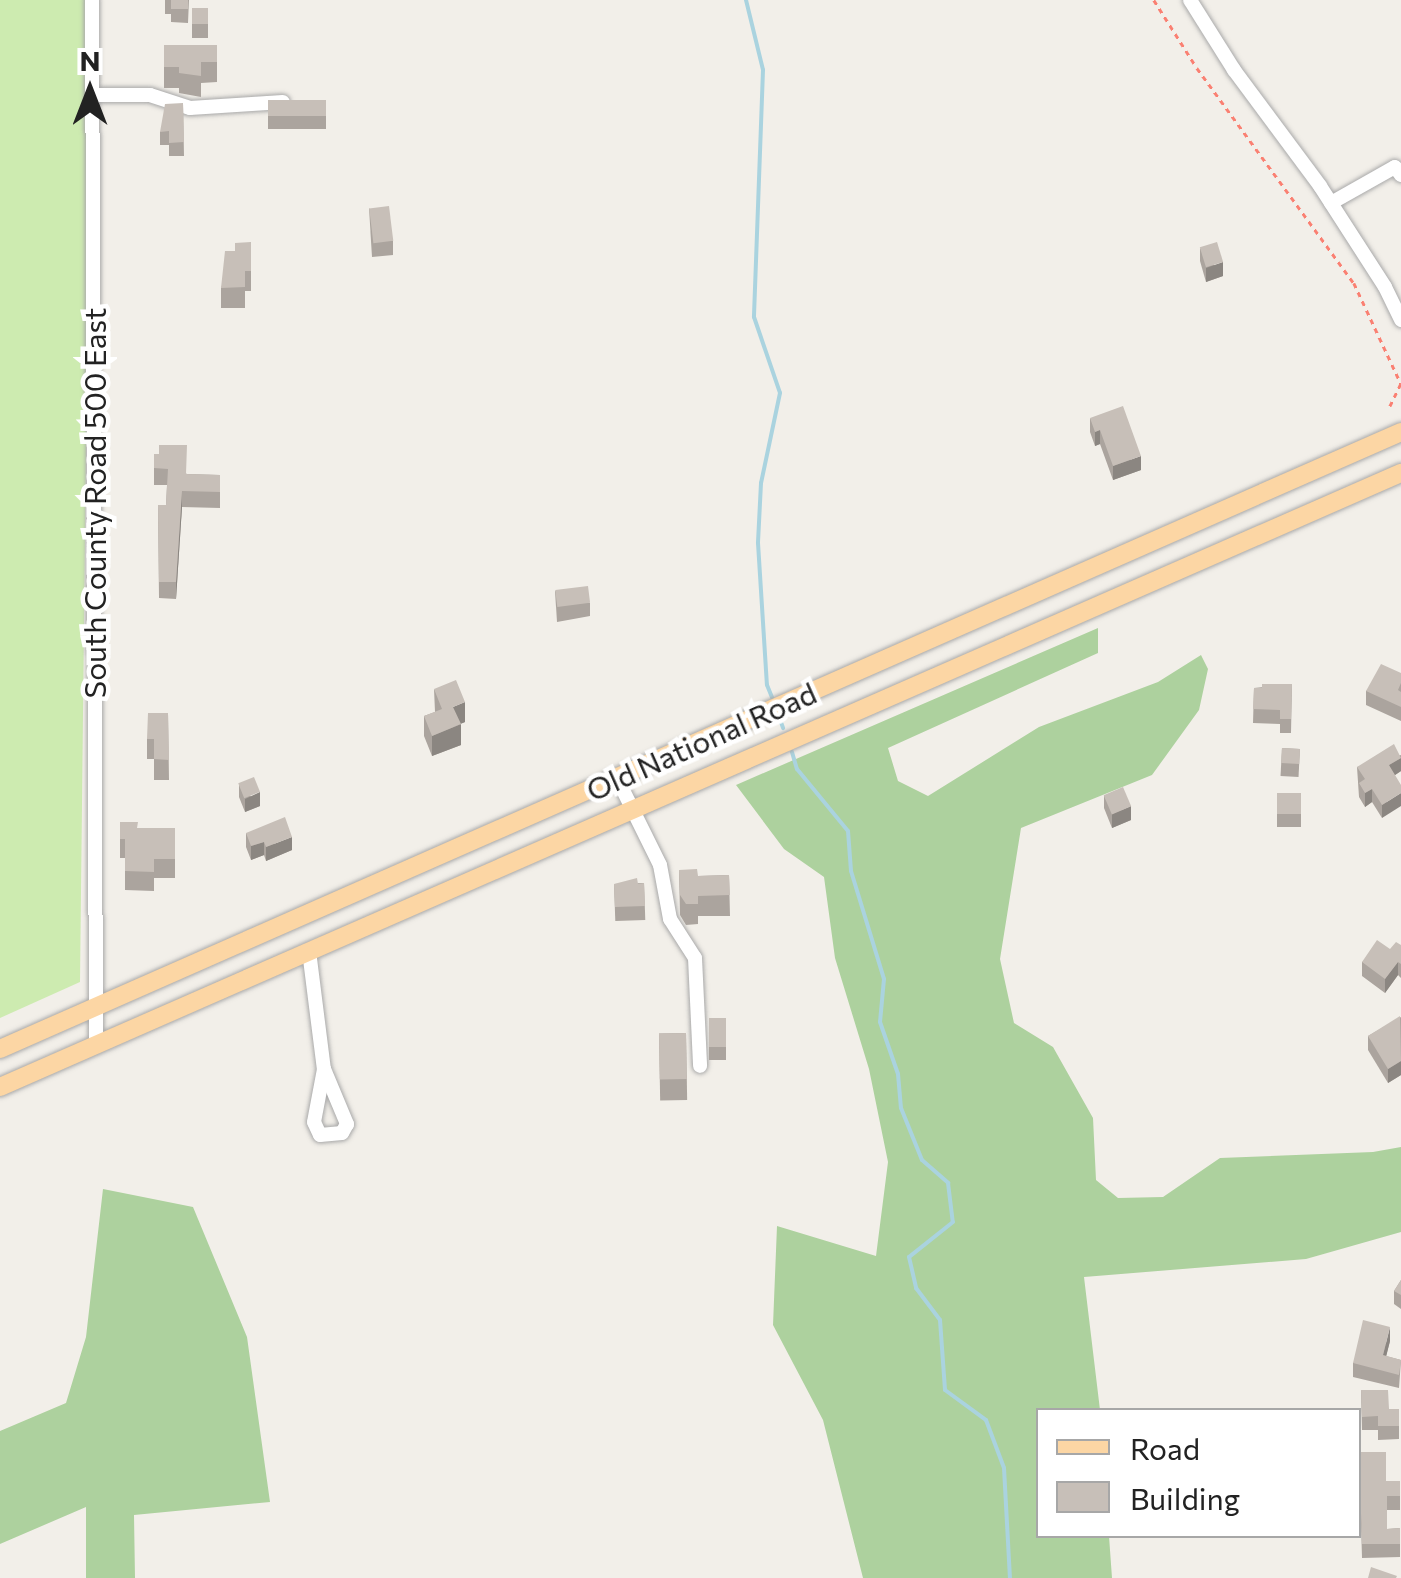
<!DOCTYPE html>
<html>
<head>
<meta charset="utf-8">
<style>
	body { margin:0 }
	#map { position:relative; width:1401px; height:1578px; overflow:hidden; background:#f2efe9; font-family:Commissioner,sans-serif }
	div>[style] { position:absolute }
	.grass>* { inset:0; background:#cdebb0 }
	.forest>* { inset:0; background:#add19e }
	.stream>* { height:4px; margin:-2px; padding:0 2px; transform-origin:2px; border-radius:2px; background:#aad3df }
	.path>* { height:2.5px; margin-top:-1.25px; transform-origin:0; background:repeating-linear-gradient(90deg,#fa8072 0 5px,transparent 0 10px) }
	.roads { filter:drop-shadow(0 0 2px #a9a9a9) drop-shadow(0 0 2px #a9a9a9) }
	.minor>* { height:14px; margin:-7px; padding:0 7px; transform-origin:7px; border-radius:7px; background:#fff }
	.major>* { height:18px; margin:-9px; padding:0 9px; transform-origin:9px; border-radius:9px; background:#fcd6a4 }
	.wall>* { inset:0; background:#aba49e; transform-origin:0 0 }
	.shaded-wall>* { inset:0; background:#8b8681 }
	.building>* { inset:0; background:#c7bfb8; transform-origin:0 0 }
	span { translate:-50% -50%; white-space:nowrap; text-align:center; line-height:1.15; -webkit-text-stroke:9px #fff; paint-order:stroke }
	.street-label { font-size:30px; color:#222 }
	.legend { position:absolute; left:1036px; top:1408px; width:325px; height:130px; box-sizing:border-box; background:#fff; border:2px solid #a7a7a7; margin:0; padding:12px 18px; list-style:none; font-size:30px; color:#222 }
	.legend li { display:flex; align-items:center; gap:20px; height:50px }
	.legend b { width:50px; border:2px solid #a7a7a7 }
	.north { position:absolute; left:40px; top:40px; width:100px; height:100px; -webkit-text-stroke:8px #fff; paint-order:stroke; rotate:0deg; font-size:28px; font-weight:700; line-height:40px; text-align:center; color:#222 }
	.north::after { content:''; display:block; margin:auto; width:35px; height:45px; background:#222; clip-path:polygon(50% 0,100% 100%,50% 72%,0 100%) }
</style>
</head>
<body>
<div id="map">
	<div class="grass">
		<div style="clip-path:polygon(0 0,91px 0,80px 982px,0 1018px)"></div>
	</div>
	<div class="forest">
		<div style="clip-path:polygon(1098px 628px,1098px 653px,888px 748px,898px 781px,928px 796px,1039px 727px,1158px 682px,1201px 655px,1208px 669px,1199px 710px,1152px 775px,1021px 828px,1000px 959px,1014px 1023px,1053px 1047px,1093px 1118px,1096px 1180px,1118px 1198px,1163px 1197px,1220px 1158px,1373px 1152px,1401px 1147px,1401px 1232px,1306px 1259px,1084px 1277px,1100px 1410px,1038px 1410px,1038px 1536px,1109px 1536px,1112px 1578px,863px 1578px,823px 1420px,773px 1325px,777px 1226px,876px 1256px,888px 1162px,869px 1069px,835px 958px,824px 877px,784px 849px,736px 785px)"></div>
		<div style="clip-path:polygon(103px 1189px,193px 1207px,247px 1337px,270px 1502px,134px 1515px,135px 1578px,86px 1578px,86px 1507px,0 1544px,0 1431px,66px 1403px,86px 1337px)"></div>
	</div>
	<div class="stream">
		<div style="left:746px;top:0;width:72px;rotate:76.3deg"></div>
		<div style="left:763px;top:70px;width:247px;rotate:92.1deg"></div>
		<div style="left:754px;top:317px;width:80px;rotate:71.1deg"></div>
		<div style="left:780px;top:393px;width:92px;rotate:101.9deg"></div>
		<div style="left:761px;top:483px;width:60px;rotate:92.9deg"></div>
		<div style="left:758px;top:543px;width:142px;rotate:86.4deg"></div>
		<div style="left:767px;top:685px;width:16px;rotate:68deg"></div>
		<div style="left:778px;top:714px;width:15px;rotate:70deg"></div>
		<div style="left:792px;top:752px;width:18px;rotate:74deg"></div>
		<div style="left:797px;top:769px;width:80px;rotate:50.6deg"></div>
		<div style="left:848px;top:831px;width:40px;rotate:85.7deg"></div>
		<div style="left:851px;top:871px;width:113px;rotate:73deg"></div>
		<div style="left:884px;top:979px;width:43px;rotate:95.3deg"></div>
		<div style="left:880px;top:1022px;width:55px;rotate:70.9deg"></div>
		<div style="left:898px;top:1074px;width:34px;rotate:85deg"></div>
		<div style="left:901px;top:1108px;width:56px;rotate:68deg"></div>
		<div style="left:922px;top:1160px;width:35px;rotate:41deg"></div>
		<div style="left:948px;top:1183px;width:39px;rotate:83deg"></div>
		<div style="left:953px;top:1222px;width:56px;rotate:141.5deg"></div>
		<div style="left:909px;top:1257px;width:32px;rotate:77deg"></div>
		<div style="left:916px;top:1288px;width:40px;rotate:53deg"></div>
		<div style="left:940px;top:1320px;width:70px;rotate:85.9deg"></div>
		<div style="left:945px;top:1390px;width:51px;rotate:36.2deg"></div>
		<div style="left:986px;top:1420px;width:51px;rotate:69.4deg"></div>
		<div style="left:1004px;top:1468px;width:110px;rotate:86.9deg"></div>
	</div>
	<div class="path">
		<div style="left:1154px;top:0;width:80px;rotate:57.7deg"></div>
		<div style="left:1197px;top:68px;width:266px;rotate:53.9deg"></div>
		<div style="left:1354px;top:283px;width:111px;rotate:65deg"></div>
		<div style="left:1401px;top:384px;width:25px;rotate:116deg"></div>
	</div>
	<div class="roads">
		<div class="minor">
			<div style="left:92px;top:0;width:1045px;rotate:89.78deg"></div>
			<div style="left:1190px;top:0;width:83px;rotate:57.8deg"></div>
			<div style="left:1234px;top:70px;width:144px;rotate:53.4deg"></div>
			<div style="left:1320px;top:186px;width:120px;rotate:57.2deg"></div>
			<div style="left:1385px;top:287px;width:37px;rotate:64deg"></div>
			<div style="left:92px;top:95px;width:58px"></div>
			<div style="left:150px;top:95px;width:42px;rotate:18deg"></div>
			<div style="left:190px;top:108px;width:93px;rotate:-3.7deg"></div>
			<div style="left:1331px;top:203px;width:73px;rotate:-29.4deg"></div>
			<div style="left:1395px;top:167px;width:10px;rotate:53deg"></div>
			<div style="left:617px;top:778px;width:97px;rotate:63.7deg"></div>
			<div style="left:660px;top:865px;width:55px;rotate:79.5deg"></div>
			<div style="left:670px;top:919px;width:46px;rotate:57.3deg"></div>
			<div style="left:695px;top:958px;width:108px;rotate:87.3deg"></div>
			<div style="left:309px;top:951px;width:119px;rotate:82.8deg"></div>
			<div style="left:324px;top:1069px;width:60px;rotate:67.3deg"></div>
			<div style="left:347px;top:1124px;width:10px;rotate:119deg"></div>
			<div style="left:342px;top:1133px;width:22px;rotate:175deg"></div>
			<div style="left:320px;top:1135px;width:14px;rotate:-115deg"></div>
			<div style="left:314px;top:1122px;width:54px;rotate:-79.3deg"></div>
		</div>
		<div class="major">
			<div style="left:0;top:1049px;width:1531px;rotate:-23.77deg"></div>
			<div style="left:0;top:1087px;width:1530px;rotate:-23.67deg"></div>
		</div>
	</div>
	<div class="wall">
		<div style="clip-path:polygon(165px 0,189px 0,188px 23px,171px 22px,171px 14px,165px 14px)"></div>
		<div style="left:192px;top:8px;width:16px;height:30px"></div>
		<div style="clip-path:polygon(164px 45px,217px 45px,217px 82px,201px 83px,201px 97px,179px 93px,179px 88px,164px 88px)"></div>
		<div style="left:326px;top:100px;width:29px;height:58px;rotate:90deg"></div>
		<div style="clip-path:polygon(183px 103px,184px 156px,169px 156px,169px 145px,160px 145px,160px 132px)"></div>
		<div style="clip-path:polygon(369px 208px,393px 241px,393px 255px,372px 257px)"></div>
		<div style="clip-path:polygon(251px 242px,251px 291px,245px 291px,245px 308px,221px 308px,221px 288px,235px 251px)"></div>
		<div style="clip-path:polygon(1200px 248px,1223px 276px,1206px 282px,1200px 261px)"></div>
		<div style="clip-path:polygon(1090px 418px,1141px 470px,1113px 480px,1100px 444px,1095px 446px,1090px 432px)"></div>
		<div style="clip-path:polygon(154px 454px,187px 474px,220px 475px,220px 508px,182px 507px,176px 599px,159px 598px,158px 505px,166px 505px,167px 485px,154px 485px)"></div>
		<div style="clip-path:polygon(555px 591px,590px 603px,590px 616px,557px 622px)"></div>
		<div style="clip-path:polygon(1401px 673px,1401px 721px,1366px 705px,1366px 691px)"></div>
		<div style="clip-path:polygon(1292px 684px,1291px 733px,1280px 733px,1280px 724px,1253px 723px,1254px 688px)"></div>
		<div style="clip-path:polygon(434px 689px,465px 722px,460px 724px,461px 745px,432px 756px,424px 736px,424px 716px,435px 712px)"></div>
		<div style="clip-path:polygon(168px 713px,169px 780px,154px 780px,154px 759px,147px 759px,147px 739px)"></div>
		<div style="left:1282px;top:748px;width:18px;height:28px;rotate:3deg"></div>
		<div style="clip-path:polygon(1401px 755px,1401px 771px,1395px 775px,1382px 818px,1372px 802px,1365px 807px,1359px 797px,1357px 767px)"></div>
		<div style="clip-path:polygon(239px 784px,260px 806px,245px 812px,239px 797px)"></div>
		<div style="left:1277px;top:793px;width:24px;height:34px"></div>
		<div style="clip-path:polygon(1104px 795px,1131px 820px,1112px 828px,1104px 808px)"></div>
		<div style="clip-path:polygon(120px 822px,137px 828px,175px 828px,175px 878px,154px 878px,154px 891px,125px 890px,125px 858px,120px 858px)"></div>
		<div style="clip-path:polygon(246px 833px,292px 850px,266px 861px,264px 855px,251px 860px,246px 847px)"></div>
		<div style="clip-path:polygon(679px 870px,698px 876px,729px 875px,730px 916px,698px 916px,698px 924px,686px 925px,680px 915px)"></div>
		<div style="left:644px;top:883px;width:37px;height:30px;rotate:88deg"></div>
		<div style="clip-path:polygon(1401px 945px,1401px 978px,1398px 975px,1385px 993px,1362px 976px,1362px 962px)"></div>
		<div style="clip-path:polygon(1401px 1017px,1401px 1075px,1388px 1083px,1368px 1050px,1368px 1036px)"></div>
		<div style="left:709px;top:1018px;width:17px;height:42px"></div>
		<div style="left:686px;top:1033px;width:67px;height:27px;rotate:89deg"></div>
		<div style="clip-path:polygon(1401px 1280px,1401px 1309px,1394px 1304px,1394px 1291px)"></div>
		<div style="clip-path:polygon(1390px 1341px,1386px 1356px,1401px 1360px,1399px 1388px,1353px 1377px,1353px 1363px)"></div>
		<div style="clip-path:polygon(1361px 1390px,1389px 1409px,1399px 1409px,1399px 1439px,1378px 1440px,1378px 1430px,1362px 1430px)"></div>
		<div style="clip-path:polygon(1359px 1452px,1386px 1481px,1400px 1481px,1400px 1510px,1387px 1510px,1387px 1529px,1400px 1528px,1400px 1557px,1362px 1558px)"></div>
	</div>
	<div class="shaded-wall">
		<div style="clip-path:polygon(1223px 262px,1223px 276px,1206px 282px,1206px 268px)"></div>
		<div style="clip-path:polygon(1100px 430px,1100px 444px,1095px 446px,1095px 432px)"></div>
		<div style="clip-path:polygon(1141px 456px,1141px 470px,1113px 480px,1113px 466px)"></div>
		<div style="clip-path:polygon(182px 491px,182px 507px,176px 599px,176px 582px)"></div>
		<div style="clip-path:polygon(465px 702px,465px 722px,453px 727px,453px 707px)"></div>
		<div style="clip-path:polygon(461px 724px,461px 745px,432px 756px,432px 736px)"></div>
		<div style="clip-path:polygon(1401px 758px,1401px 771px,1389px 779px,1389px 765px)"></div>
		<div style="clip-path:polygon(1372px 789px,1372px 802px,1365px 807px,1365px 793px)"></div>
		<div style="clip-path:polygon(260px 792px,260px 806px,245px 812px,245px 799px)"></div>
		<div style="clip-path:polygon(1401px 793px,1401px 806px,1382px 818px,1382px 805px)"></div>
		<div style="clip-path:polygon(1131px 806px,1131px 820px,1112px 828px,1112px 814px)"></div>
		<div style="clip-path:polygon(292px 837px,292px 850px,266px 861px,266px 847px)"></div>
		<div style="clip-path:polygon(264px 842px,264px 855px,251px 860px,251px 846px)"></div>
		<div style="clip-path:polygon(1398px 962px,1398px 975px,1385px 993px,1385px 979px)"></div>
		<div style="clip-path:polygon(1401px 1061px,1401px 1075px,1388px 1083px,1388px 1069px)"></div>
		<div style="clip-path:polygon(1390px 1327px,1390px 1341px,1383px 1369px,1383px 1355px)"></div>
	</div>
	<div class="building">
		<div style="clip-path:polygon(165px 0,188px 0,188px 9px,171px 9px,171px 0)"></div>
		<div style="left:192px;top:8px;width:16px;height:16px"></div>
		<div style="clip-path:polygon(164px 45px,217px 45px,217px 62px,201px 62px,201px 76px,179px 73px,179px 67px,164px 67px)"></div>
		<div style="left:326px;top:100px;width:16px;height:58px;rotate:90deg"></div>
		<div style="clip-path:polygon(183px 103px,184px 142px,169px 143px,169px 131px,160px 132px,165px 104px)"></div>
		<div style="left:389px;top:206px;width:35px;height:20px;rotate:83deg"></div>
		<div style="clip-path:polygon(251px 242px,251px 271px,245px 271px,245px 287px,221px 288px,225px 251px,235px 251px,235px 243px)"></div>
		<div style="left:1217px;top:242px;width:21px;height:18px;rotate:73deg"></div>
		<div style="clip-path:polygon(1123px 406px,1141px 456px,1113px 466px,1100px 430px,1095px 432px,1090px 418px)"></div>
		<div style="clip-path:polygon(159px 445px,187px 445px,186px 474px,220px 475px,220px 492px,182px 491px,176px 582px,159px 582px,158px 505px,166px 505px,168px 469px,154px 468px,154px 454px,159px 454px)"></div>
		<div style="left:588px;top:586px;width:17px;height:33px;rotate:83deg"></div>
		<div style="clip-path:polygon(1381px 664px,1401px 673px,1401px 683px,1398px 690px,1401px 692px,1401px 707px,1366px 691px)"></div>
		<div style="clip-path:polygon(456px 680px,465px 702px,453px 707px,461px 724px,432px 736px,424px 716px,442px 709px,434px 689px)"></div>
		<div style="clip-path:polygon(1262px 684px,1292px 684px,1291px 719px,1280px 719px,1280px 710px,1253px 709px,1254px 688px,1262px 688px)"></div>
		<div style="clip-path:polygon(148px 713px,168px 713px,169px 760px,154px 759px,154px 739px,147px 739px)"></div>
		<div style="clip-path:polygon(1394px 744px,1401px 758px,1389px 765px,1401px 785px,1401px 793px,1382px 805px,1372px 789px,1365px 793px,1359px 783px,1365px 779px,1357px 767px)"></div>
		<div style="left:1282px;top:748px;width:18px;height:15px;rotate:3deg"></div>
		<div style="left:254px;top:777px;width:16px;height:17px;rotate:68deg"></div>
		<div style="left:1123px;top:787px;width:21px;height:21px;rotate:67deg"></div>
		<div style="left:1277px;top:793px;width:24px;height:21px"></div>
		<div style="clip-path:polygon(285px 817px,292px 837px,266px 847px,264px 842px,251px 846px,246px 833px)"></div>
		<div style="clip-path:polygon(120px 822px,138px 822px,137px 828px,175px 828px,175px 859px,154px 859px,154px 872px,125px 871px,125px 839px,120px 839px)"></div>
		<div style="clip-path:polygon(697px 869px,698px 876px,729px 875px,730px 895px,698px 896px,698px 904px,686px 904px,680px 895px,679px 870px)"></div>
		<div style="clip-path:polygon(637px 878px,638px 884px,644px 883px,645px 906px,615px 907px,614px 884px)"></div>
		<div style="clip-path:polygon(1377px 940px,1390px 949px,1396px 942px,1401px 945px,1401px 964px,1398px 962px,1385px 979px,1362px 962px)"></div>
		<div style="clip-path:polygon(1400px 1016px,1401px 1061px,1388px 1069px,1368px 1036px)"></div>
		<div style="left:709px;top:1018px;width:17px;height:29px"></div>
		<div style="left:686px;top:1033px;width:46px;height:27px;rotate:89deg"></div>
		<div style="clip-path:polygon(1401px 1280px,1401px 1295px,1394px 1291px)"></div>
		<div style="clip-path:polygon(1363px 1320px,1390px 1327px,1383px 1355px,1401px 1360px,1399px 1375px,1353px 1363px)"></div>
		<div style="clip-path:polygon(1361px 1390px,1388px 1390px,1389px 1409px,1399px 1409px,1399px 1426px,1378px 1426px,1378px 1416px,1362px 1417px)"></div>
		<div style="clip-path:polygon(1359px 1452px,1386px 1452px,1386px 1481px,1400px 1481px,1400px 1496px,1387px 1496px,1387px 1529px,1400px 1528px,1400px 1544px,1362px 1544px)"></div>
		<div style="clip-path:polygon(1371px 1567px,1397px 1576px,1396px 1578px,1368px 1578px)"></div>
	</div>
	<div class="street-label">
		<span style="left:94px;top:503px;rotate:-90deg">South County Road 500 East</span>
		<span style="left:701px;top:741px;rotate:-24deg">Old National Road</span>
	</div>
	<ul class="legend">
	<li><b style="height:12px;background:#fcd6a4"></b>Road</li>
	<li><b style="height:28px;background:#c7bfb8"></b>Building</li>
	</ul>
	<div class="north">N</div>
</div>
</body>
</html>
